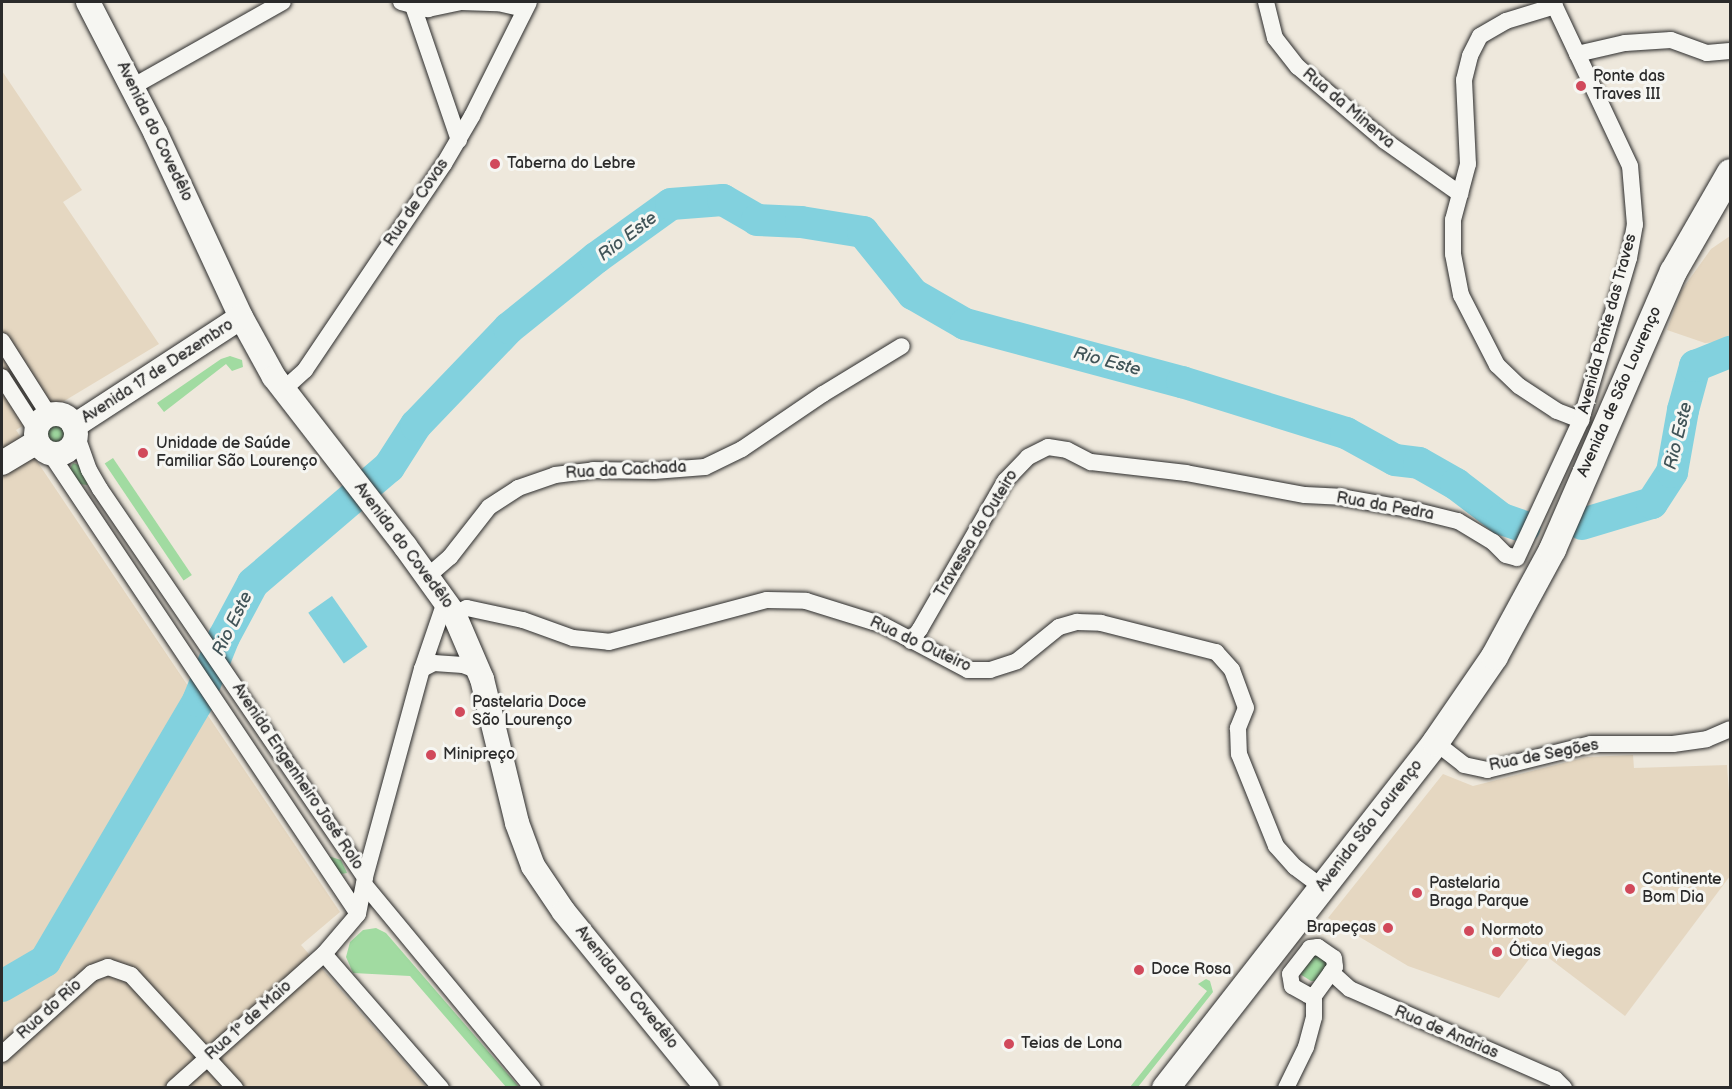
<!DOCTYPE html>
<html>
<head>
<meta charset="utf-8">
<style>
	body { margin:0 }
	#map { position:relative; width:1732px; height:1089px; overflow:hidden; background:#eee8dc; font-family:"Balsamiq Sans",sans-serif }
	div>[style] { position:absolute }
	.built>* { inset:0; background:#e5d7c1 }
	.green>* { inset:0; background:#a1dba1; transform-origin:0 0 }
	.round { border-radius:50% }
	.water>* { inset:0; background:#82d1de; transform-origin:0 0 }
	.river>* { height:32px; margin:-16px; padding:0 16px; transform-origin:16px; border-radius:16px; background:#82d1de }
	.roads { filter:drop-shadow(0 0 2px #2b2b2b) drop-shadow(0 0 2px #2b2b2b) }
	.street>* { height:16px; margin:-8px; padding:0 8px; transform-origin:8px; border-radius:8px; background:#f6f6f2 }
	.secondary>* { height:24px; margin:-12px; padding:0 12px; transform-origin:12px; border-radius:12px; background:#f6f6f2 }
	.secondary>.ring { margin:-12px; padding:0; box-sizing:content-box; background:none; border:24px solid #f6f6f2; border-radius:50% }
	.primary>* { height:27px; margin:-13.5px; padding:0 13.5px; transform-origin:13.5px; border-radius:13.5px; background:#f6f6f2 }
	.dots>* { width:16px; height:16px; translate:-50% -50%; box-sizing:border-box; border:3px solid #f6f6f2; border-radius:50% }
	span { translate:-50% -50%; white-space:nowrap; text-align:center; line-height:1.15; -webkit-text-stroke:6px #f6f6f2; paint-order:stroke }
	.poi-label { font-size:16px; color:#2b2b2b }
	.left { translate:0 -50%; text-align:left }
	.right { translate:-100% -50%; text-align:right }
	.street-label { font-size:16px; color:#2b2b2b }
	.water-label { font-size:18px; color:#415458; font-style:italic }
	.frame { position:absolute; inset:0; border:3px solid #2b2b2b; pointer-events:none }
</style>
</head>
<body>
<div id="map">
	<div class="built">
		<div style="clip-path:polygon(2px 71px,82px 190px,63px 202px,159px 344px,16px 430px,340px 912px,301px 945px,426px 1087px,2px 1087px)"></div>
		<div style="clip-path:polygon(1730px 236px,1730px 341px,1705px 343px,1667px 330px,1681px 291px,1711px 249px)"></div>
		<div style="clip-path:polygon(1633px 755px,1634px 768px,1727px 765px,1730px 807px,1730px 876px,1625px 1016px,1537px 949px,1499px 998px,1408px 966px,1328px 918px,1443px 774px,1473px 786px,1587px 757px)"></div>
	</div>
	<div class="green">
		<div style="clip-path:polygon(230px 356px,242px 360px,243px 367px,232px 371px,226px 364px,164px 412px,157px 403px,221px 359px)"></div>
		<div class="round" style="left:44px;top:422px;width:24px;height:24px"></div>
		<div style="left:113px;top:458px;width:141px;height:10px;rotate:56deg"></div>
		<div style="clip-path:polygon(73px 463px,79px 465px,89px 480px,87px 485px,80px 484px,70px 469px)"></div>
		<div style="clip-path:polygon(328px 856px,341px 860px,347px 873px,341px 874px)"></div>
		<div style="clip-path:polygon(376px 928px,386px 933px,519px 1087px,506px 1087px,410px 976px,353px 973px,346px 957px,350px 942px,363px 930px)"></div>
		<div style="clip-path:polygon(1316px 954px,1329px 961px,1316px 981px,1311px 981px,1300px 974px)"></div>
		<div style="clip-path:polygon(1206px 979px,1210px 981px,1213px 992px,1138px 1087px,1130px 1087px,1207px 991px,1198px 984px)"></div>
	</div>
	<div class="water">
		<div style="left:332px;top:596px;width:62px;height:29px;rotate:55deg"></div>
	</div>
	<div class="river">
		<div style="left:1582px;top:524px;width:73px;rotate:-16.7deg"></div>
		<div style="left:1652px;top:503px;width:37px;rotate:-57deg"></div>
		<div style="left:1672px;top:472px;width:63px;rotate:-79.9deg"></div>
		<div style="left:1683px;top:410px;width:46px;rotate:-74.7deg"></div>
		<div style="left:1695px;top:366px;width:38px;rotate:-22deg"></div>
		<div style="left:2px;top:986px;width:50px;rotate:-30.2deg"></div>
		<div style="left:45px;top:961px;width:302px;rotate:-59.5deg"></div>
		<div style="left:198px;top:701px;width:69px;rotate:-67.9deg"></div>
		<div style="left:224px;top:637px;width:61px;rotate:-61.8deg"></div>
		<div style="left:253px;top:583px;width:179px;rotate:-40.5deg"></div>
		<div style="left:389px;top:467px;width:50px;rotate:-57.3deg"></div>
		<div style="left:416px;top:425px;width:134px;rotate:-46.2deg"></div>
		<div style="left:509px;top:328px;width:112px;rotate:-38.8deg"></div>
		<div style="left:596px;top:258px;width:92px;rotate:-35.8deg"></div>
		<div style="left:671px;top:204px;width:52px;rotate:-4.4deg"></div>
		<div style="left:723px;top:200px;width:39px;rotate:30deg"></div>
		<div style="left:757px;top:220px;width:44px;rotate:2.6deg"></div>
		<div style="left:801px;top:222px;width:63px;rotate:9.2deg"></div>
		<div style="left:863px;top:232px;width:80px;rotate:51.1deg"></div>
		<div style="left:913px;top:294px;width:60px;rotate:30deg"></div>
		<div style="left:965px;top:324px;width:225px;rotate:15deg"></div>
		<div style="left:1182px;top:382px;width:172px;rotate:17.3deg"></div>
		<div style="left:1346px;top:433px;width:56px;rotate:28.9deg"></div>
		<div style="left:1395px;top:460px;width:24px;rotate:7deg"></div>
		<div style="left:1419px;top:463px;width:43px;rotate:29.6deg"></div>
		<div style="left:1456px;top:484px;width:58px;rotate:37.3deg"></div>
		<div style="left:1502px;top:519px;width:24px;rotate:19deg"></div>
	</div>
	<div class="roads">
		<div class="street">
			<div style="left:401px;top:2px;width:28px;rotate:15deg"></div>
			<div style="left:428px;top:9px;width:34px;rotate:-12deg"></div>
			<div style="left:461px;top:2px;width:37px;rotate:2deg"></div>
			<div style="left:498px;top:3px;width:27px;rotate:13deg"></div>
			<div style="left:1266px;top:2px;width:37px;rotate:76deg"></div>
			<div style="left:1275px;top:38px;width:37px;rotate:52deg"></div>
			<div style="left:1298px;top:67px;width:114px;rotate:40.4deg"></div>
			<div style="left:1385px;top:141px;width:92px;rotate:35.2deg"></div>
			<div style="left:413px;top:6px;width:142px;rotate:71.1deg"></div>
			<div style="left:1555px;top:6px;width:51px;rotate:163deg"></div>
			<div style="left:1506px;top:21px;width:30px;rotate:150deg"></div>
			<div style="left:1480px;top:36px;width:22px;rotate:117deg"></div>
			<div style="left:1470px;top:56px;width:25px;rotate:104deg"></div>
			<div style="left:1464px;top:80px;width:84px;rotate:87.3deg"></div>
			<div style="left:1468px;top:164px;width:58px;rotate:105deg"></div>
			<div style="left:1453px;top:220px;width:34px;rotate:90deg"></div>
			<div style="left:1453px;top:254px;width:42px;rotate:79deg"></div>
			<div style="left:1461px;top:295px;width:79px;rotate:62.8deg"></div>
			<div style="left:1497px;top:365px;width:30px;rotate:44deg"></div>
			<div style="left:1519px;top:386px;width:45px;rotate:33.3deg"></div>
			<div style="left:1557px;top:411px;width:26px;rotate:21deg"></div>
			<div style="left:1577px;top:54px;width:49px;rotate:-12.9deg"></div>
			<div style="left:1625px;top:43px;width:46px;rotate:-3.7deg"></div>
			<div style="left:1671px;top:40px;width:38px;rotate:20deg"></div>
			<div style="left:1707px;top:53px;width:23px;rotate:-5deg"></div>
			<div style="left:132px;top:87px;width:173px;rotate:-29.4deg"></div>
			<div style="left:2px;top:341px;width:88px;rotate:57.6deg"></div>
			<div style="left:2px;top:377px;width:63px;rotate:57.3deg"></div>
			<div style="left:283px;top:390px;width:30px;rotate:-42deg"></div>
			<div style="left:305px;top:370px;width:249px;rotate:-56deg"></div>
			<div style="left:444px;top:164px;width:56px;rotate:-59.7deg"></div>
			<div style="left:472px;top:116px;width:127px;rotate:-63.4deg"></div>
			<div style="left:75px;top:431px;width:41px;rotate:70.3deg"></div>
			<div style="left:89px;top:470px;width:22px;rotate:60deg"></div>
			<div style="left:100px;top:489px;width:470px;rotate:55.7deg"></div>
			<div style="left:50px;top:453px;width:554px;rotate:56.25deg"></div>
			<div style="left:428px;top:576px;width:29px;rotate:-41deg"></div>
			<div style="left:450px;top:557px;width:63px;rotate:-52deg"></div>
			<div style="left:489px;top:507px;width:35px;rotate:-33deg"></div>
			<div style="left:518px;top:488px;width:39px;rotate:-19deg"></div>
			<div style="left:555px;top:475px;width:38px;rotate:-7deg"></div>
			<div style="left:593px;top:470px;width:61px;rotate:0.9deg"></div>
			<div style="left:654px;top:471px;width:51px;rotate:-4.5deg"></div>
			<div style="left:705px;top:467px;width:41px;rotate:-25.9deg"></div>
			<div style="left:742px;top:449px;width:98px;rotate:-34.2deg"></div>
			<div style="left:823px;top:394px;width:92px;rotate:-31.3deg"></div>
			<div style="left:454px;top:614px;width:14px;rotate:-25deg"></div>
			<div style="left:467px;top:608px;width:57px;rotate:12.1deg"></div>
			<div style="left:523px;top:620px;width:53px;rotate:19.8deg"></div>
			<div style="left:573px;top:638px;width:36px;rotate:6deg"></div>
			<div style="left:609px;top:642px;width:163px;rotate:-14.9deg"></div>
			<div style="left:767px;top:600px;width:39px;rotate:1deg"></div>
			<div style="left:806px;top:601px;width:81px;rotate:17.3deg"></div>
			<div style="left:883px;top:625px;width:96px;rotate:27.9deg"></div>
			<div style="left:968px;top:670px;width:22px"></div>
			<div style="left:990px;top:670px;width:28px;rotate:-18deg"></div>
			<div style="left:1017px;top:661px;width:54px;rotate:-39deg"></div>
			<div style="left:1059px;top:627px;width:19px;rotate:-16deg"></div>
			<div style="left:1077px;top:622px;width:24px;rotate:2deg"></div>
			<div style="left:1101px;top:623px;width:119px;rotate:14.2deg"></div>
			<div style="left:1216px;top:652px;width:24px;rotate:48deg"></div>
			<div style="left:1232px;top:670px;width:40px;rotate:69.8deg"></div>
			<div style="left:1246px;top:708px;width:22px;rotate:112deg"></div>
			<div style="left:1238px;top:728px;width:26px;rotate:88deg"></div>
			<div style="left:1239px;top:754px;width:99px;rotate:68.1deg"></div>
			<div style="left:1276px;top:846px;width:28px;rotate:48deg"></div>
			<div style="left:1295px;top:867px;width:34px;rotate:37deg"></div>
			<div style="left:911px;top:641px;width:15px;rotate:-53deg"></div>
			<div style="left:920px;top:629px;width:171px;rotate:-60.1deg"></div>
			<div style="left:1005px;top:481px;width:33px;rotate:-46deg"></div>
			<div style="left:1028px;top:457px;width:22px;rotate:-27deg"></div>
			<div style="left:1048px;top:447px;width:19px;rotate:9deg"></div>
			<div style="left:1067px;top:450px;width:27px;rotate:27deg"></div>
			<div style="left:1091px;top:462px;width:96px;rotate:6.6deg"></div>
			<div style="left:1186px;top:473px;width:121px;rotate:10.5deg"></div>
			<div style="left:1305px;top:495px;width:35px;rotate:3deg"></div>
			<div style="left:1340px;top:497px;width:70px;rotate:9.9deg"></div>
			<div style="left:1409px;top:509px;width:50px;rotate:13.8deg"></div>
			<div style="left:1458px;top:521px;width:41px;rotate:31deg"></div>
			<div style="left:1493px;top:542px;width:18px;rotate:45deg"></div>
			<div style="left:1506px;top:555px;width:11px;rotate:15deg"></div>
			<div style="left:1517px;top:558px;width:152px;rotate:-65.1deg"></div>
			<div style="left:1581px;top:420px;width:169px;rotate:-73.5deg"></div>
			<div style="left:1629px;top:258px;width:34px;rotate:-80deg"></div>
			<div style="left:1635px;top:225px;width:59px;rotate:-94.8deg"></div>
			<div style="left:1630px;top:166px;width:181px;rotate:-115.2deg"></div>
			<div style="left:422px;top:669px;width:13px;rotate:-27deg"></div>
			<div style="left:434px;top:663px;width:29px;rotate:4deg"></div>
			<div style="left:463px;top:665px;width:17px;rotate:21deg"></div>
			<div style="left:1435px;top:742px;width:37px;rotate:38deg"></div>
			<div style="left:1464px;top:765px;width:24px;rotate:12deg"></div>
			<div style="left:1487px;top:770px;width:107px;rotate:-14deg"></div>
			<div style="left:1591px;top:744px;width:82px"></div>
			<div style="left:1673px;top:744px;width:34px;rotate:-8deg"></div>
			<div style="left:1707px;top:739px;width:25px;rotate:-23deg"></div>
			<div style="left:364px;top:884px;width:265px;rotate:50.4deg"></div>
			<div style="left:1318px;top:947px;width:19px;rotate:35deg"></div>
			<div style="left:1334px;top:958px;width:9px;rotate:84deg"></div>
			<div style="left:1335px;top:967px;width:36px;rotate:126deg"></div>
			<div style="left:1314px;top:996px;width:6px;rotate:-171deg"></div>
			<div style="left:1308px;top:995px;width:18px;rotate:-151deg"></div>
			<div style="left:1292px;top:986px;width:12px;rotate:-99deg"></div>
			<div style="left:1290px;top:974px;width:33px;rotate:-52deg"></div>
			<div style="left:1310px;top:948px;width:8px;rotate:-7deg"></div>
			<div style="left:324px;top:954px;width:178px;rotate:48.9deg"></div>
			<div style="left:1331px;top:972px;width:25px;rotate:42deg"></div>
			<div style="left:1350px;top:989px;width:224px;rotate:23.7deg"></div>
			<div style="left:1555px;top:1079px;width:13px;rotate:45deg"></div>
			<div style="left:2px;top:1054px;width:121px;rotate:-42deg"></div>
			<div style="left:92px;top:973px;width:17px;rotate:-21deg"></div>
			<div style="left:108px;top:967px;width:24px;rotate:19deg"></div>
			<div style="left:131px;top:975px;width:154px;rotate:47.4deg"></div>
			<div style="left:174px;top:1088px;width:201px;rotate:-41.8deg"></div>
			<div style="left:324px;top:954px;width:52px;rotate:-49.6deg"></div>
			<div style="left:358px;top:914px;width:38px;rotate:-79deg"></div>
			<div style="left:365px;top:877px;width:216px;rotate:-74.7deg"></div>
			<div style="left:422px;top:669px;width:71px;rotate:-71.1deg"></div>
			<div style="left:1286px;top:1088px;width:46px;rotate:-64deg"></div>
			<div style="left:1306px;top:1047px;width:31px;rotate:-75deg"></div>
			<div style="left:1314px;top:1017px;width:21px;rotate:-90deg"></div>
		</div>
		<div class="secondary">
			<div style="left:88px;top:2px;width:148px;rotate:62.7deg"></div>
			<div style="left:156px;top:134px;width:202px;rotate:65.1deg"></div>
			<div style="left:241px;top:317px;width:68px;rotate:61.2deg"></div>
			<div style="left:274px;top:377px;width:214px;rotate:52.2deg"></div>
			<div style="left:405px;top:546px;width:84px;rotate:54.2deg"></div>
			<div style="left:454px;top:614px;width:71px;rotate:66.7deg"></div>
			<div style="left:482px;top:679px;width:148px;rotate:76.3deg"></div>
			<div style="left:517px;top:823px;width:46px;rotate:69.6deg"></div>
			<div style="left:533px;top:866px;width:55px;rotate:56deg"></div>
			<div style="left:564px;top:912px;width:227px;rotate:50.9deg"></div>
			<div class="ring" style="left:36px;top:414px;width:16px;height:16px"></div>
			<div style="left:74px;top:426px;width:199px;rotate:-33.1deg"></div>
			<div style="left:2px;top:463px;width:41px;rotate:-31deg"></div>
		</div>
		<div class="primary">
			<div style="left:1165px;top:1088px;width:439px;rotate:-52deg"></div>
			<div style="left:1435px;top:742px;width:104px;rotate:-55.5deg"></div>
			<div style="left:1494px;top:656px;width:122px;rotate:-61.5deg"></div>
			<div style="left:1552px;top:549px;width:303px;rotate:-66.5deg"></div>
			<div style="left:1673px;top:271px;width:114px;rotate:-60.1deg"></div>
		</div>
	</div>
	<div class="dots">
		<div style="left:1581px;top:86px;background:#d1495b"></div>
		<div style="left:495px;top:164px;background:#d1495b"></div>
		<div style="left:143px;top:453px;background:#d1495b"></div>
		<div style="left:460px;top:712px;background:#d1495b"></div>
		<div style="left:431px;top:755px;background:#d1495b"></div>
		<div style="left:1630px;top:889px;background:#d1495b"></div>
		<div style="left:1417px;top:893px;background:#d1495b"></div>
		<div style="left:1388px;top:928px;background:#d1495b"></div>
		<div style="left:1469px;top:931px;background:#d1495b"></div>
		<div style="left:1497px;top:952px;background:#d1495b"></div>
		<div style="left:1139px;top:970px;background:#d1495b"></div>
		<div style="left:1009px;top:1044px;background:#d1495b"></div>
	</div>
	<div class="poi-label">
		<span class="left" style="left:1593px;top:86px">Ponte das<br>Traves III</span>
		<span class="left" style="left:507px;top:164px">Taberna do Lebre</span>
		<span class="left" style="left:156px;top:453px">Unidade de Saúde<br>Familiar São Lourenço</span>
		<span class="left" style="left:472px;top:712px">Pastelaria Doce<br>São Lourenço</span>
		<span class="left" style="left:443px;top:755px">Minipreço</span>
		<span class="left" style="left:1642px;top:889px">Continente<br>Bom Dia</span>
		<span class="left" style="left:1429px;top:893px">Pastelaria<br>Braga Parque</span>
		<span class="right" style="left:1376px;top:928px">Brapeças</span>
		<span class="left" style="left:1481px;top:931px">Normoto</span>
		<span class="left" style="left:1509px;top:952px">Ótica Viegas</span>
		<span class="left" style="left:1151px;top:970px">Doce Rosa</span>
		<span class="left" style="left:1021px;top:1044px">Teias de Lona</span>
	</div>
	<div class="street-label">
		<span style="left:1348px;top:109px;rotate:40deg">Rua da Minerva</span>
		<span style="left:154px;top:132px;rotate:64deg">Avenida do Covedêlo</span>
		<span style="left:417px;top:203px;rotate:-56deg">Rua de Covas</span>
		<span style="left:1608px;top:324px;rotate:-75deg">Avenida Ponte das Traves</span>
		<span style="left:158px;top:372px;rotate:-33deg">Avenida 17 de Dezembro</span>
		<span style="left:1620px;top:392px;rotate:-66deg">Avenida de São Lourenço</span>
		<span style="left:626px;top:471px;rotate:-3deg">Rua da Cachada</span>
		<span style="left:1385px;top:507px;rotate:10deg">Rua da Pedra</span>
		<span style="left:977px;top:534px;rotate:-59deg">Travessa do Outeiro</span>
		<span style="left:403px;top:546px;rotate:53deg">Avenida do Covedêlo</span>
		<span style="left:920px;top:645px;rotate:25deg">Rua do Outeiro</span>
		<span style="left:1544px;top:756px;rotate:-11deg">Rua de Segões</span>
		<span style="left:297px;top:777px;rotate:56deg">Avenida Engenheiro José Rolo</span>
		<span style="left:1370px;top:826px;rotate:-52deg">Avenida São Lourenço</span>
		<span style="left:626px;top:988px;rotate:51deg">Avenida do Covedêlo</span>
		<span style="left:50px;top:1010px;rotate:-42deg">Rua do Rio</span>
		<span style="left:249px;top:1021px;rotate:-42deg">Rua 1º de Maio</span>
		<span style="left:1446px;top:1033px;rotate:23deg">Rua de Andrias</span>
	</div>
	<div class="water-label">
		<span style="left:628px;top:237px;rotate:-37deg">Rio Este</span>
		<span style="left:1107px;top:362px;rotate:15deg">Rio Este</span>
		<span style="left:1679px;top:436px;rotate:-76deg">Rio Este</span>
		<span style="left:233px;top:624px;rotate:-64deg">Rio Este</span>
	</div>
	<div class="frame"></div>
</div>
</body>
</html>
